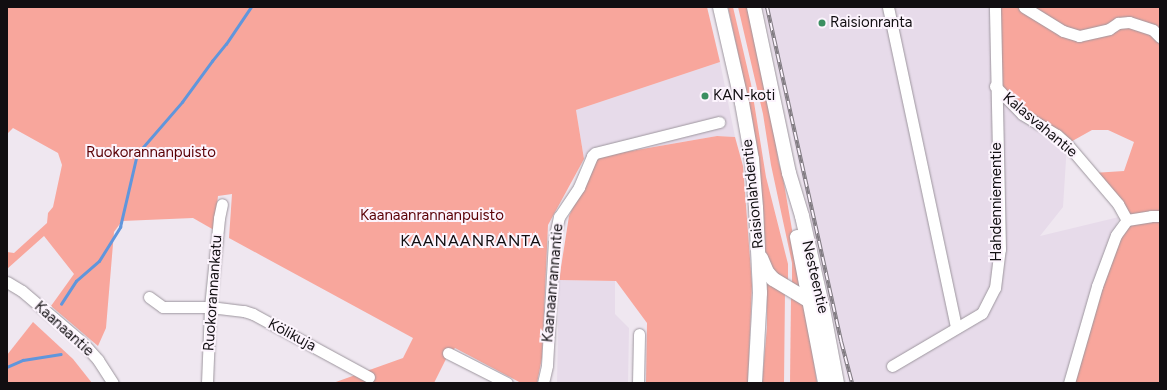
<!DOCTYPE html>
<html>
<head>
<meta charset="utf-8">
<style>
	body { margin:0 }
	#map { position:relative; width:1167px; height:390px; overflow:hidden; background:#efe7f0; font-family:Figtree,sans-serif }
	div>[style] { position:absolute }
	.built>* { inset:0; background:#e7dbea }
	.green>* { inset:0; background:#f8a69c }
	.stream>* { height:2.5px; margin:-1.25px; padding:0 1.25px; transform-origin:1.25px; border-radius:1.25px; background:#6096dc }
	.roads { filter:drop-shadow(0 0 1px #9d969e) drop-shadow(0 0 1px #9d969e) }
	.minor>* { height:11px; margin:-5.5px; padding:0 5.5px; transform-origin:5.5px; border-radius:5.5px; background:#fff }
	.major>* { height:14px; margin:-7px; padding:0 7px; transform-origin:7px; border-radius:7px; background:#fff }
	.rail>* { height:4px; margin-top:-2px; transform-origin:0; background:repeating-linear-gradient(90deg,#fcf4fd 0 8px,#807b81 0 16px); box-sizing:border-box; border-block:1px solid #807b81 }
	.dots>* { width:11px; height:11px; translate:-50% -50%; box-sizing:border-box; border:2px solid #fcf4fd; border-radius:50% }
	span { translate:-50% -50%; white-space:nowrap; text-align:center; line-height:1.15; -webkit-text-stroke:4px #fcf4fd; paint-order:stroke }
	.poi-label { font-size:15px; color:#110e11 }
	.left { translate:0 -50%; text-align:left }
	.street-label { font-size:15px; color:#110e11 }
	.park-label { font-size:15px; color:#5b0206 }
	.neighbourhood-label { font-size:16px; color:#110e11; letter-spacing:1px }
	.frame { position:absolute; inset:0; border:8px solid #110e11; pointer-events:none }
</style>
</head>
<body>
<div id="map">
	<div class="built">
		<div style="clip-path:polygon(763px 7px,995px 7px,1067px 144px,1063px 207px,1040px 236px,1119px 217px,1063px 383px,848px 383px)"></div>
		<div style="clip-path:polygon(720px 62px,735px 137px,717px 136px,584px 159px,576px 110px)"></div>
		<div style="clip-path:polygon(559px 280px,615px 281px,615px 314px,629px 328px,628px 383px,557px 383px)"></div>
	</div>
	<div class="green">
		<div style="clip-path:polygon(7px 7px,707px 7px,720px 62px,576px 110px,584px 159px,548px 225px,542px 358px,537px 383px,521px 383px,455px 348px,447px 357px,434px 383px,333px 383px,403px 358px,413px 338px,229px 238px,232px 194px,218px 196px,214px 230px,193px 218px,122px 221px,114px 232px,106px 328px,98px 346px,51px 306px,74px 274px,44px 236px,7px 269px,7px 252px,14px 253px,47px 223px,48px 213px,53px 207px,62px 165px,58px 153px,13px 128px,7px 134px)"></div>
		<div style="clip-path:polygon(728px 7px,733px 7px,751px 84px,766px 177px,788px 264px,788px 282px,777px 277px,767px 260px,765px 250px,763px 206px,753px 123px)"></div>
		<div style="clip-path:polygon(738px 7px,747px 7px,771px 113px,779px 164px,782px 172px,803px 293px,792px 285px,792px 263px,771px 165px,763px 114px)"></div>
		<div style="clip-path:polygon(995px 7px,1160px 7px,1160px 383px,1075px 383px,1097px 306px,1114px 253px,1127px 220px,1093px 173px,1124px 171px,1134px 142px,1108px 130px,1092px 130px,1067px 144px,995px 86px)"></div>
		<div style="clip-path:polygon(717px 136px,735px 137px,743px 166px,752px 285px,748px 383px,646px 383px,647px 323px,616px 281px,559px 280px,569px 216px,596px 157px)"></div>
		<div style="clip-path:polygon(767px 281px,785px 292px,784px 383px,762px 383px,767px 327px)"></div>
		<div style="clip-path:polygon(791px 297px,805px 304px,817px 383px,790px 383px)"></div>
		<div style="clip-path:polygon(33px 322px,73px 359px,92px 383px,7px 383px,7px 355px)"></div>
	</div>
	<div class="stream">
		<div style="left:61px;top:304px;width:27px;rotate:-57deg"></div>
		<div style="left:76px;top:281px;width:30px;rotate:-41deg"></div>
		<div style="left:99px;top:261px;width:40px;rotate:-58deg"></div>
		<div style="left:120px;top:227px;width:75px;rotate:-76.9deg"></div>
		<div style="left:137px;top:154px;width:69px;rotate:-49.1deg"></div>
		<div style="left:182px;top:102px;width:51px;rotate:-53.8deg"></div>
		<div style="left:212px;top:61px;width:22px;rotate:-51deg"></div>
		<div style="left:226px;top:44px;width:45px;rotate:-56deg"></div>
		<div style="left:7px;top:367px;width:17px;rotate:-24deg"></div>
		<div style="left:23px;top:360px;width:38px;rotate:-9deg"></div>
	</div>
	<div class="roads">
		<div class="minor">
			<div style="left:888px;top:7px;width:328px;rotate:78deg"></div>
			<div style="left:1024px;top:7px;width:46px;rotate:31.6deg"></div>
			<div style="left:1063px;top:31px;width:17px;rotate:17deg"></div>
			<div style="left:1079px;top:36px;width:31px;rotate:-13deg"></div>
			<div style="left:1109px;top:29px;width:11px;rotate:-34deg"></div>
			<div style="left:1118px;top:23px;width:11px;rotate:-5deg"></div>
			<div style="left:1129px;top:22px;width:25px;rotate:18deg"></div>
			<div style="left:1153px;top:30px;width:10px;rotate:45deg"></div>
			<div style="left:995px;top:86px;width:39px;rotate:46deg"></div>
			<div style="left:1022px;top:114px;width:41px;rotate:31deg"></div>
			<div style="left:1057px;top:135px;width:13px;rotate:42deg"></div>
			<div style="left:1067px;top:144px;width:79px;rotate:49.6deg"></div>
			<div style="left:1118px;top:204px;width:18px;rotate:61deg"></div>
			<div style="left:7px;top:282px;width:17px;rotate:31deg"></div>
			<div style="left:22px;top:291px;width:79px;rotate:40.4deg"></div>
			<div style="left:82px;top:342px;width:24px;rotate:48deg"></div>
			<div style="left:98px;top:360px;width:27px;rotate:57deg"></div>
			<div style="left:149px;top:297px;width:17px;rotate:36deg"></div>
			<div style="left:163px;top:307px;width:47px"></div>
			<div style="left:210px;top:307px;width:34px;rotate:7deg"></div>
			<div style="left:244px;top:311px;width:9px;rotate:18deg"></div>
			<div style="left:253px;top:314px;width:132px;rotate:28.5deg"></div>
			<div style="left:448px;top:353px;width:66px;rotate:27deg"></div>
			<div style="left:892px;top:366px;width:104px;rotate:-30.5deg"></div>
			<div style="left:982px;top:313px;width:28px;rotate:-63deg"></div>
			<div style="left:995px;top:288px;width:39px;rotate:-83deg"></div>
			<div style="left:1000px;top:249px;width:242px;rotate:-91.2deg"></div>
			<div style="left:207px;top:383px;width:76px;rotate:-87.7deg"></div>
			<div style="left:210px;top:307px;width:89px;rotate:-84.2deg"></div>
			<div style="left:219px;top:218px;width:14px;rotate:-78deg"></div>
			<div style="left:543px;top:383px;width:18px;rotate:-77deg"></div>
			<div style="left:547px;top:365px;width:125px;rotate:-86.8deg"></div>
			<div style="left:554px;top:240px;width:24px;rotate:-78deg"></div>
			<div style="left:559px;top:217px;width:36px;rotate:-56deg"></div>
			<div style="left:579px;top:187px;width:34px;rotate:-67deg"></div>
			<div style="left:592px;top:156px;width:4px;rotate:-45deg"></div>
			<div style="left:595px;top:153px;width:128px;rotate:-14deg"></div>
			<div style="left:638px;top:383px;width:49px;rotate:-88.8deg"></div>
			<div style="left:1069px;top:383px;width:101px;rotate:-73.9deg"></div>
			<div style="left:1097px;top:286px;width:54px;rotate:-69.6deg"></div>
			<div style="left:1116px;top:235px;width:19px;rotate:-54deg"></div>
			<div style="left:1127px;top:220px;width:24px;rotate:-9deg"></div>
			<div style="left:1151px;top:216px;width:9px"></div>
		</div>
		<div class="major">
			<div style="left:720px;top:7px;width:98px;rotate:77.1deg"></div>
			<div style="left:742px;top:103px;width:57px;rotate:79.9deg"></div>
			<div style="left:752px;top:159px;width:49px;rotate:85.3deg"></div>
			<div style="left:756px;top:208px;width:85px;rotate:87.3deg"></div>
			<div style="left:760px;top:293px;width:90px;rotate:93.2deg"></div>
			<div style="left:754px;top:7px;width:170px;rotate:78.1deg"></div>
			<div style="left:789px;top:173px;width:45px;rotate:73.2deg"></div>
			<div style="left:802px;top:216px;width:95px;rotate:77.3deg"></div>
			<div style="left:823px;top:309px;width:75px;rotate:79.3deg"></div>
			<div style="left:797px;top:237px;width:149px;rotate:79.1deg"></div>
			<div style="left:761px;top:258px;width:15px;rotate:67deg"></div>
			<div style="left:767px;top:272px;width:9px;rotate:49deg"></div>
			<div style="left:773px;top:279px;width:47px;rotate:31deg"></div>
		</div>
	</div>
	<div class="rail">
		<div style="left:767px;top:7px;width:342px;rotate:77.5deg"></div>
		<div style="left:841px;top:341px;width:43px;rotate:75.3deg"></div>
	</div>
	<div class="dots">
		<div style="left:822px;top:23px;background:#3b8f61"></div>
		<div style="left:705px;top:96px;background:#3b8f61"></div>
	</div>
	<div class="poi-label">
		<span class="left" style="left:830px;top:23px">Raisionranta</span>
		<span class="left" style="left:713px;top:96px">KAN-koti</span>
	</div>
	<div class="street-label">
		<span style="left:1040px;top:125px;rotate:40deg">Kalasvahantie</span>
		<span style="left:753px;top:194px;rotate:-96deg">Raisionlahdentie</span>
		<span style="left:997px;top:202px;rotate:-90deg">Hahdenniementie</span>
		<span style="left:815px;top:277px;rotate:77deg">Nesteentie</span>
		<span style="left:553px;top:283px;rotate:-85deg">Kaanaanrannantie</span>
		<span style="left:213px;top:293px;rotate:-86deg">Ruokorannankatu</span>
		<span style="left:64px;top:329px;rotate:42deg">Kaanaantie</span>
		<span style="left:292px;top:335px;rotate:28deg">Kölikuja</span>
	</div>
	<div class="park-label">
		<span style="left:151px;top:153px">Ruokorannanpuisto</span>
		<span style="left:432px;top:216px">Kaanaanrannanpuisto</span>
	</div>
	<div class="neighbourhood-label">
		<span style="left:471px;top:241px">KAANAANRANTA</span>
	</div>
	<div class="frame"></div>
</div>
</body>
</html>
